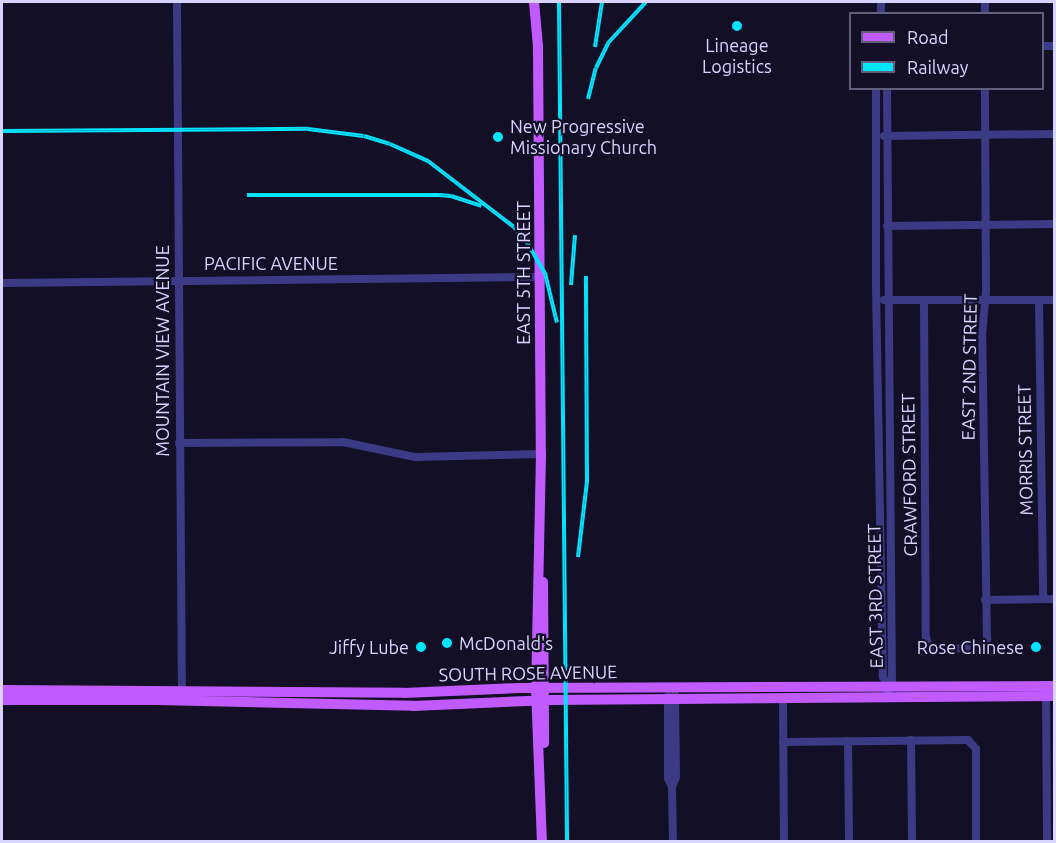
<!DOCTYPE html>
<html>
<head>
<meta charset="utf-8">
<style>
	body { margin:0 }
	#map { position:relative; width:1056px; height:843px; overflow:hidden; background:#130f26; font-family:Ubuntu,sans-serif }
	div>[style] { position:absolute }
	.minor>* { height:8px; margin:-4px; padding:0 4px; transform-origin:4px; border-radius:4px; background:#3d3a85 }
	.major>* { height:10px; margin:-5px; padding:0 5px; transform-origin:5px; border-radius:5px; background:#c25bff }
	.rail>* { height:4px; margin-top:-2px; transform-origin:0; background:repeating-linear-gradient(90deg,#130f26 0 4.5px,#00e5ff 0 9px); box-sizing:border-box; border-block:2px solid #00e5ff }
	.dots>* { width:16px; height:16px; translate:-50% -50%; box-sizing:border-box; border:3px solid #130f26; border-radius:50% }
	span { translate:-50% -50%; white-space:nowrap; text-align:center; line-height:1.15; -webkit-text-stroke:4.5px #130f26; paint-order:stroke }
	.poi-label { font-size:18px; color:#d9d4ff }
	.left { translate:0 -50%; text-align:left }
	.right { translate:-100% -50%; text-align:right }
	.street-label { font-size:18px; color:#d9d4ff }
	.frame { position:absolute; inset:0; border:3px solid #d9d4ff; pointer-events:none }
	.legend { position:absolute; left:849px; top:12px; width:195px; height:78px; box-sizing:border-box; background:#130f26; border:2px solid #625e7d; margin:0; padding:8px 10px; list-style:none; font-size:18px; color:#d9d4ff }
	.legend li { display:flex; align-items:center; gap:12px; height:30px }
	.legend b { width:30px; border:2px solid #625e7d }
</style>
</head>
<body>
<div id="map">
	<div class="minor">
		<div style="left:177px;top:2px;width:695px;rotate:89.59deg"></div>
		<div style="left:881px;top:2px;width:12px;rotate:90deg"></div>
		<div style="left:985px;top:2px;width:12px;rotate:90deg"></div>
		<div style="left:1042px;top:46px;width:12px"></div>
		<div style="left:876px;top:88px;width:199px;rotate:90deg"></div>
		<div style="left:876px;top:287px;width:390px;rotate:89deg"></div>
		<div style="left:883px;top:677px;width:9px;rotate:58deg"></div>
		<div style="left:887px;top:88px;width:591px;rotate:89.52deg"></div>
		<div style="left:892px;top:679px;width:12px;rotate:110deg"></div>
		<div style="left:884px;top:136px;width:170px;rotate:-0.7deg"></div>
		<div style="left:887px;top:226px;width:167px;rotate:-0.7deg"></div>
		<div style="left:2px;top:283px;width:538px;rotate:-0.64deg"></div>
		<div style="left:884px;top:300px;width:170px"></div>
		<div style="left:1039px;top:300px;width:299px;rotate:89.2deg"></div>
		<div style="left:924px;top:302px;width:335px;rotate:89.7deg"></div>
		<div style="left:926px;top:637px;width:8px;rotate:76deg"></div>
		<div style="left:928px;top:645px;width:7px;rotate:34deg"></div>
		<div style="left:934px;top:649px;width:45px;rotate:-1.3deg"></div>
		<div style="left:979px;top:648px;width:5px;rotate:-22deg"></div>
		<div style="left:984px;top:646px;width:7px;rotate:-63deg"></div>
		<div style="left:987px;top:640px;width:304px;rotate:-90.9deg"></div>
		<div style="left:982px;top:336px;width:45px;rotate:-84.9deg"></div>
		<div style="left:986px;top:291px;width:203px;rotate:-90.3deg"></div>
		<div style="left:179px;top:443px;width:164px;rotate:-0.3deg"></div>
		<div style="left:343px;top:442px;width:74px;rotate:11.8deg"></div>
		<div style="left:415px;top:457px;width:126px;rotate:-1.4deg"></div>
		<div style="left:985px;top:600px;width:69px;rotate:-0.8deg"></div>
		<div style="left:1046px;top:692px;width:150px;rotate:89.6deg"></div>
		<div style="left:668px;top:696px;width:82px;rotate:90deg"></div>
		<div style="left:668px;top:778px;width:10px;rotate:66deg"></div>
		<div style="left:672px;top:787px;width:55px;rotate:89deg"></div>
		<div style="left:783px;top:699px;width:143px;rotate:89.6deg"></div>
		<div style="left:911px;top:740px;width:102px;rotate:89.4deg"></div>
		<div style="left:848px;top:741px;width:101px;rotate:89.4deg"></div>
		<div style="left:783px;top:742px;width:185px;rotate:-0.6deg"></div>
		<div style="left:968px;top:740px;width:12px;rotate:48deg"></div>
		<div style="left:976px;top:749px;width:93px;rotate:90deg"></div>
		<div style="left:672px;top:787px;width:11px;rotate:-68deg"></div>
		<div style="left:676px;top:777px;width:82px;rotate:-90.7deg"></div>
	</div>
	<div class="major">
		<div style="left:534px;top:2px;width:44px;rotate:84.8deg"></div>
		<div style="left:538px;top:46px;width:408px;rotate:89.6deg"></div>
		<div style="left:541px;top:454px;width:234px;rotate:91.2deg"></div>
		<div style="left:536px;top:688px;width:154px;rotate:87.8deg"></div>
		<div style="left:543px;top:582px;width:161px;rotate:89.6deg"></div>
		<div style="left:2px;top:690px;width:402px;rotate:0.4deg"></div>
		<div style="left:404px;top:693px;width:114px;rotate:-2.5deg"></div>
		<div style="left:518px;top:688px;width:536px;rotate:-0.21deg"></div>
		<div style="left:2px;top:700px;width:155px"></div>
		<div style="left:157px;top:700px;width:256px;rotate:1.3deg"></div>
		<div style="left:413px;top:706px;width:139px;rotate:-2.5deg"></div>
		<div style="left:552px;top:700px;width:502px;rotate:-0.46deg"></div>
	</div>
	<div class="rail">
		<div style="left:559px;top:2px;width:840px;rotate:89.45deg"></div>
		<div style="left:595px;top:47px;width:46px;rotate:-81.2deg"></div>
		<div style="left:588px;top:99px;width:32px;rotate:-76deg"></div>
		<div style="left:596px;top:68px;width:28px;rotate:-64deg"></div>
		<div style="left:608px;top:43px;width:56px;rotate:-47.2deg"></div>
		<div style="left:2px;top:131px;width:306px;rotate:-0.4deg"></div>
		<div style="left:308px;top:129px;width:56px;rotate:7.1deg"></div>
		<div style="left:364px;top:136px;width:27px;rotate:17deg"></div>
		<div style="left:390px;top:144px;width:42px;rotate:24.1deg"></div>
		<div style="left:428px;top:161px;width:108px;rotate:37.5deg"></div>
		<div style="left:514px;top:227px;width:22px;rotate:51deg"></div>
		<div style="left:528px;top:244px;width:34px;rotate:60deg"></div>
		<div style="left:545px;top:273px;width:51px;rotate:76.5deg"></div>
		<div style="left:247px;top:195px;width:192px"></div>
		<div style="left:439px;top:195px;width:12px;rotate:5deg"></div>
		<div style="left:451px;top:196px;width:32px;rotate:18deg"></div>
		<div style="left:571px;top:285px;width:50px;rotate:-85.4deg"></div>
		<div style="left:578px;top:557px;width:77px;rotate:-83.2deg"></div>
		<div style="left:587px;top:481px;width:205px;rotate:-90.3deg"></div>
	</div>
	<div class="dots">
		<div style="left:737px;top:26px;background:#00e5ff"></div>
		<div style="left:498px;top:137px;background:#00e5ff"></div>
		<div style="left:447px;top:643px;background:#00e5ff"></div>
		<div style="left:421px;top:647px;background:#00e5ff"></div>
		<div style="left:1036px;top:647px;background:#00e5ff"></div>
	</div>
	<div class="poi-label">
		<span style="left:737px;top:56px">Lineage<br>Logistics</span>
		<span class="left" style="left:510px;top:137px">New Progressive<br>Missionary Church</span>
		<span class="left" style="left:459px;top:643px">McDonald's</span>
		<span class="right" style="left:409px;top:647px">Jiffy Lube</span>
		<span class="right" style="left:1024px;top:647px">Rose Chinese</span>
	</div>
	<div class="street-label">
		<span style="left:271px;top:263px">PACIFIC AVENUE</span>
		<span style="left:523px;top:273px;rotate:-90deg">EAST 5TH STREET</span>
		<span style="left:162px;top:351px;rotate:-90deg">MOUNTAIN VIEW AVENUE</span>
		<span style="left:969px;top:367px;rotate:-89deg">EAST 2ND STREET</span>
		<span style="left:1025px;top:450px;rotate:-91deg">MORRIS STREET</span>
		<span style="left:909px;top:475px;rotate:-91deg">CRAWFORD STREET</span>
		<span style="left:875px;top:596px;rotate:-91deg">EAST 3RD STREET</span>
		<span style="left:528px;top:673px;rotate:-1deg">SOUTH ROSE AVENUE</span>
	</div>
	<div class="frame"></div>
	<ul class="legend">
	<li><b style="height:8px;background:#c25bff"></b>Road</li>
	<li><b style="height:8px;background:#00e5ff"></b>Railway</li>
	</ul>
</div>
</body>
</html>
